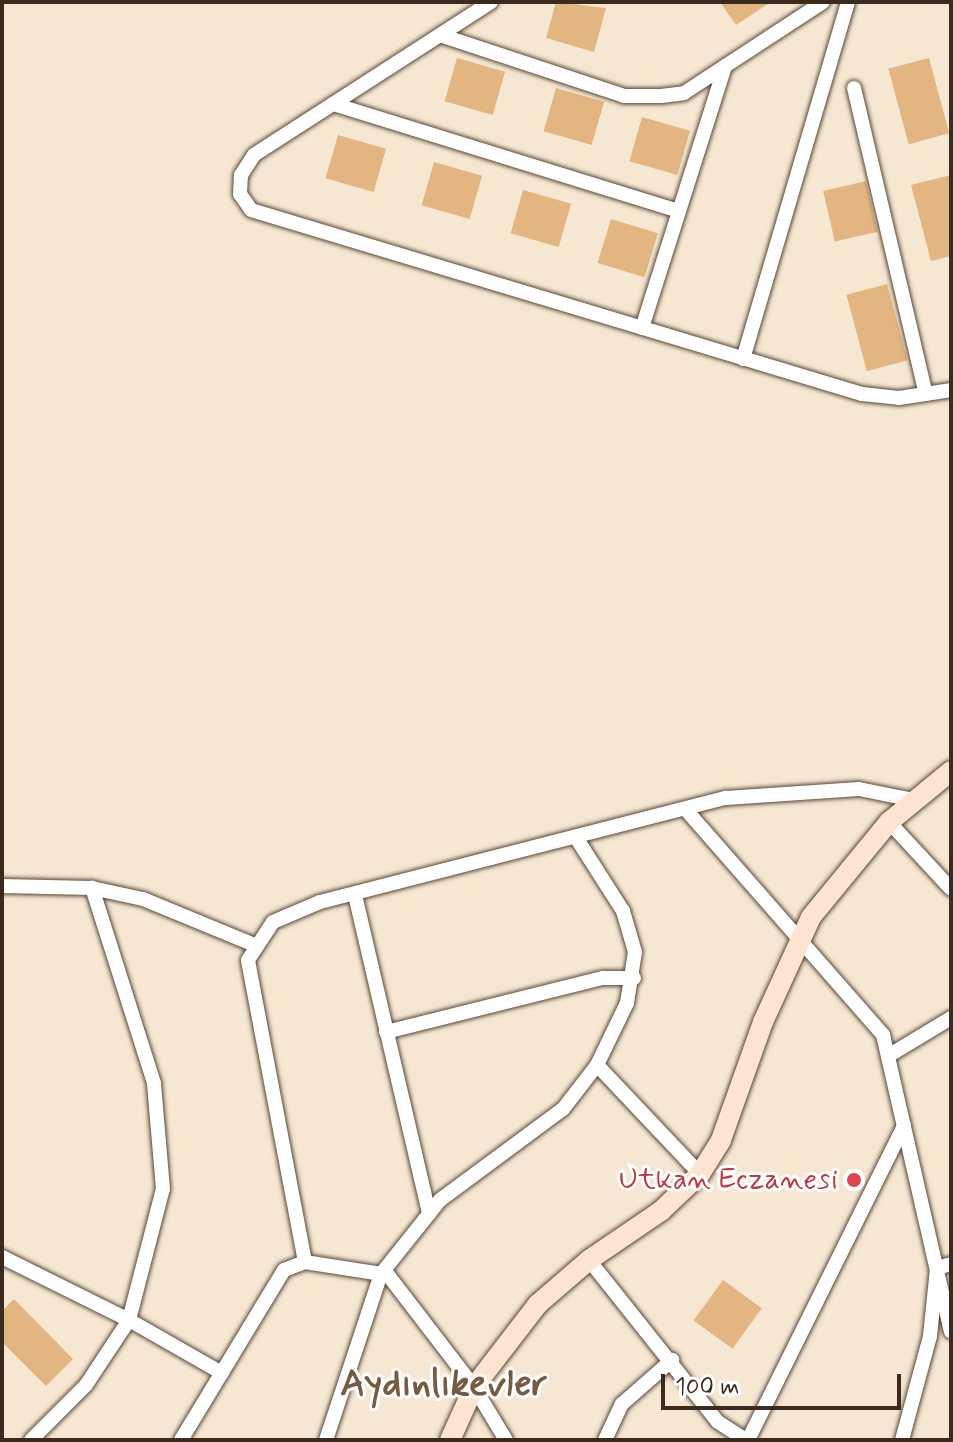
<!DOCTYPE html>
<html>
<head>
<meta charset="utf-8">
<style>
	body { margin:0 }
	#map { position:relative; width:953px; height:1442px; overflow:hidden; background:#f6e7d2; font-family:Mynerve,sans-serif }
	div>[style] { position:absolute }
	.building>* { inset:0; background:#e3b681; transform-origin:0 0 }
	.roads { filter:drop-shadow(0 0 2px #574639) drop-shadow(0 0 2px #574639) }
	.street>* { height:14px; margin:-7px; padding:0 7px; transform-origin:7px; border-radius:7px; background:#fff }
	.secondary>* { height:20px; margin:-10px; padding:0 10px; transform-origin:10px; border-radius:10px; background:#fde4d1 }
	.dots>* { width:22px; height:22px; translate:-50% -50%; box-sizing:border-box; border:4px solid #fff; border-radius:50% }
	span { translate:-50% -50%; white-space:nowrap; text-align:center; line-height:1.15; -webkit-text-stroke:6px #fff; paint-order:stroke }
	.health-label { font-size:30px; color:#be3a42 }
	.right { translate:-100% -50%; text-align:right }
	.district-label { font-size:38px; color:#765b41; font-weight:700 }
	.frame { position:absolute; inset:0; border:4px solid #3b2a1e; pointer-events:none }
	.scale { position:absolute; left:661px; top:1374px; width:240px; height:36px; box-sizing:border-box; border:4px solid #3b2a1e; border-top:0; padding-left:10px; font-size:24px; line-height:28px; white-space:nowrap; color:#3b2a1e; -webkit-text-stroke:6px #fff; paint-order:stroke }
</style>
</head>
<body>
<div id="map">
	<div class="building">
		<div style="clip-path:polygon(556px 2px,606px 8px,594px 52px,546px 38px)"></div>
		<div style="clip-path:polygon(720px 2px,771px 2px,736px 25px)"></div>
		<div style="left:457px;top:58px;width:50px;height:45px;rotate:16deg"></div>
		<div style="left:929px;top:58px;width:78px;height:42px;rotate:75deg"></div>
		<div style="left:556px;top:88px;width:50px;height:45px;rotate:16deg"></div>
		<div style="left:642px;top:117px;width:50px;height:46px;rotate:16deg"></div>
		<div style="left:338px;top:135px;width:50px;height:45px;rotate:16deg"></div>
		<div style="left:434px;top:162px;width:50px;height:45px;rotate:16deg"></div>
		<div style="clip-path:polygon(951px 175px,951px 256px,931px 261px,911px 185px)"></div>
		<div style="left:866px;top:181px;width:52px;height:44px;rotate:77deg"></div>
		<div style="left:523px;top:190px;width:50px;height:45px;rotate:16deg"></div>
		<div style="left:611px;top:219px;width:49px;height:46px;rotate:17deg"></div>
		<div style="left:887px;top:284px;width:79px;height:42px;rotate:75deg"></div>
		<div style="left:723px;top:1280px;width:48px;height:50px;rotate:36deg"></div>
		<div style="clip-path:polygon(14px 1299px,73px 1359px,46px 1386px,2px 1342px,2px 1311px)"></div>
	</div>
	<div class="roads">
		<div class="street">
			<div style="left:491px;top:2px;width:282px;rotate:147.2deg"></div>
			<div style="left:254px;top:155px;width:24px;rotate:123deg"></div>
			<div style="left:241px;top:175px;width:19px;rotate:93deg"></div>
			<div style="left:240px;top:194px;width:19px;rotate:55deg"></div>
			<div style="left:251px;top:210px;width:638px;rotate:16.76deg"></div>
			<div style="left:862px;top:394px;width:37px;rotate:6deg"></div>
			<div style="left:899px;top:398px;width:53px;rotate:-8.7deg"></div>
			<div style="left:440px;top:35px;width:194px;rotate:18.3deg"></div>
			<div style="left:624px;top:96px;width:37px"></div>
			<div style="left:661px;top:96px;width:23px;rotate:-7deg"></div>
			<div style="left:684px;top:93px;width:166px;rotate:-33.2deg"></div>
			<div style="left:854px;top:88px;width:314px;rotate:76.8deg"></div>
			<div style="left:333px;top:104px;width:362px;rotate:17.2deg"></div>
			<div style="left:642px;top:328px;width:275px;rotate:-72.4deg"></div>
			<div style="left:743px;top:359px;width:372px;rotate:-73.6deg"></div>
			<div style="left:687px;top:811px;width:298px;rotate:48.8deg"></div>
			<div style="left:883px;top:1035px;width:304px;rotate:77.1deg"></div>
			<div style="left:889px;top:822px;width:91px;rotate:47.2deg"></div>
			<div style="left:2px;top:886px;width:90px;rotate:1.3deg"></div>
			<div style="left:92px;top:888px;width:52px;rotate:12.2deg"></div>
			<div style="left:143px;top:899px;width:123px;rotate:22.4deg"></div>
			<div style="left:355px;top:895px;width:327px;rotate:76.9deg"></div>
			<div style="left:386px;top:1032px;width:224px;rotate:-14deg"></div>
			<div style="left:603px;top:978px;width:31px"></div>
			<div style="left:888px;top:1056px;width:74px;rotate:-31.1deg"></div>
			<div style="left:597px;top:1065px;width:150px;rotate:46.6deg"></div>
			<div style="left:2px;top:1257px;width:142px;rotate:26.4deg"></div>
			<div style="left:129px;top:1320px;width:107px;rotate:29.7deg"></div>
			<div style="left:589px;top:1260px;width:207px;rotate:51.5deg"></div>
			<div style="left:718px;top:1422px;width:33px;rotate:33deg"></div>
			<div style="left:305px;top:1262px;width:307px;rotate:-100.7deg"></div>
			<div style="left:248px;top:960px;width:45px;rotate:-56.7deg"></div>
			<div style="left:273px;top:922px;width:51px;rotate:-23.1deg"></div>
			<div style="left:320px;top:902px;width:419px;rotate:-14.4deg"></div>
			<div style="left:726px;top:798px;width:133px;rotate:-3.9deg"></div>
			<div style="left:859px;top:789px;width:55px;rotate:11.5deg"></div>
			<div style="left:31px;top:1440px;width:78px;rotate:-45deg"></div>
			<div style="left:86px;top:1385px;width:78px;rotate:-56.5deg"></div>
			<div style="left:129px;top:1320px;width:135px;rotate:-75.5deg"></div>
			<div style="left:163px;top:1189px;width:106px;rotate:-94.9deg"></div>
			<div style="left:154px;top:1083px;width:205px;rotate:-107.6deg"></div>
			<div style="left:181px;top:1440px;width:199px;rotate:-58.8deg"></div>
			<div style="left:284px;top:1270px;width:22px;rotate:-21deg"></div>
			<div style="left:305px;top:1262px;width:84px;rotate:8.9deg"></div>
			<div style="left:388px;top:1275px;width:141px;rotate:52.5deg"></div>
			<div style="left:474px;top:1387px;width:62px;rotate:58.9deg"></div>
			<div style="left:326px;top:1440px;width:175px;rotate:-71.7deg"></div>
			<div style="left:381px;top:1274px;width:95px;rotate:-51.4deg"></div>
			<div style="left:440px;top:1200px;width:153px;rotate:-36.5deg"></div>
			<div style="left:563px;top:1109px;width:56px;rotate:-52.3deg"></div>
			<div style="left:597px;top:1065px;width:69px;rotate:-64.2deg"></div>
			<div style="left:627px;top:1003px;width:52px;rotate:-81.1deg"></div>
			<div style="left:635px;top:952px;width:43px;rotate:-106.3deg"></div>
			<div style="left:623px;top:911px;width:85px;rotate:-122.6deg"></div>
			<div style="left:605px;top:1440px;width:40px;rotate:-65deg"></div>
			<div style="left:622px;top:1404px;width:67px;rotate:-41.3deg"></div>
			<div style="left:748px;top:1440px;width:351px;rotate:-63.6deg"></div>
			<div style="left:902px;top:1440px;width:108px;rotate:-74.9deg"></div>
			<div style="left:930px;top:1336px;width:68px;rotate:-84.1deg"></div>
			<div style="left:937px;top:1268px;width:15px;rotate:-16deg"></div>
		</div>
		<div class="secondary">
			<div style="left:450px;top:1440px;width:58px;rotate:-65.6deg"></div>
			<div style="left:474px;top:1387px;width:105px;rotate:-52.4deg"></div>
			<div style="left:538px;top:1304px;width:67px;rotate:-40.8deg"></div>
			<div style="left:589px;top:1260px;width:87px;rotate:-34.2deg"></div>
			<div style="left:661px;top:1211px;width:54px;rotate:-43.5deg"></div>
			<div style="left:700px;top:1174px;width:40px;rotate:-58deg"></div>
			<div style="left:721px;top:1140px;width:125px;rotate:-70.4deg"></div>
			<div style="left:763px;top:1022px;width:115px;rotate:-65.4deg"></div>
			<div style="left:811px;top:917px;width:123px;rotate:-50.6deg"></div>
			<div style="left:889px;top:822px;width:80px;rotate:-39.4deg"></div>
		</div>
	</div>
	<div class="dots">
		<div style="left:854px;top:1180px;background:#e0444e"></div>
	</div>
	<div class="health-label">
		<span class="right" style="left:838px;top:1180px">Utkan Eczanesi</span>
	</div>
	<div class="district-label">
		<span style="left:444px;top:1385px">Aydınlıkevler</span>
	</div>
	<div class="frame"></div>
	<div class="scale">100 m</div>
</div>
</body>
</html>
